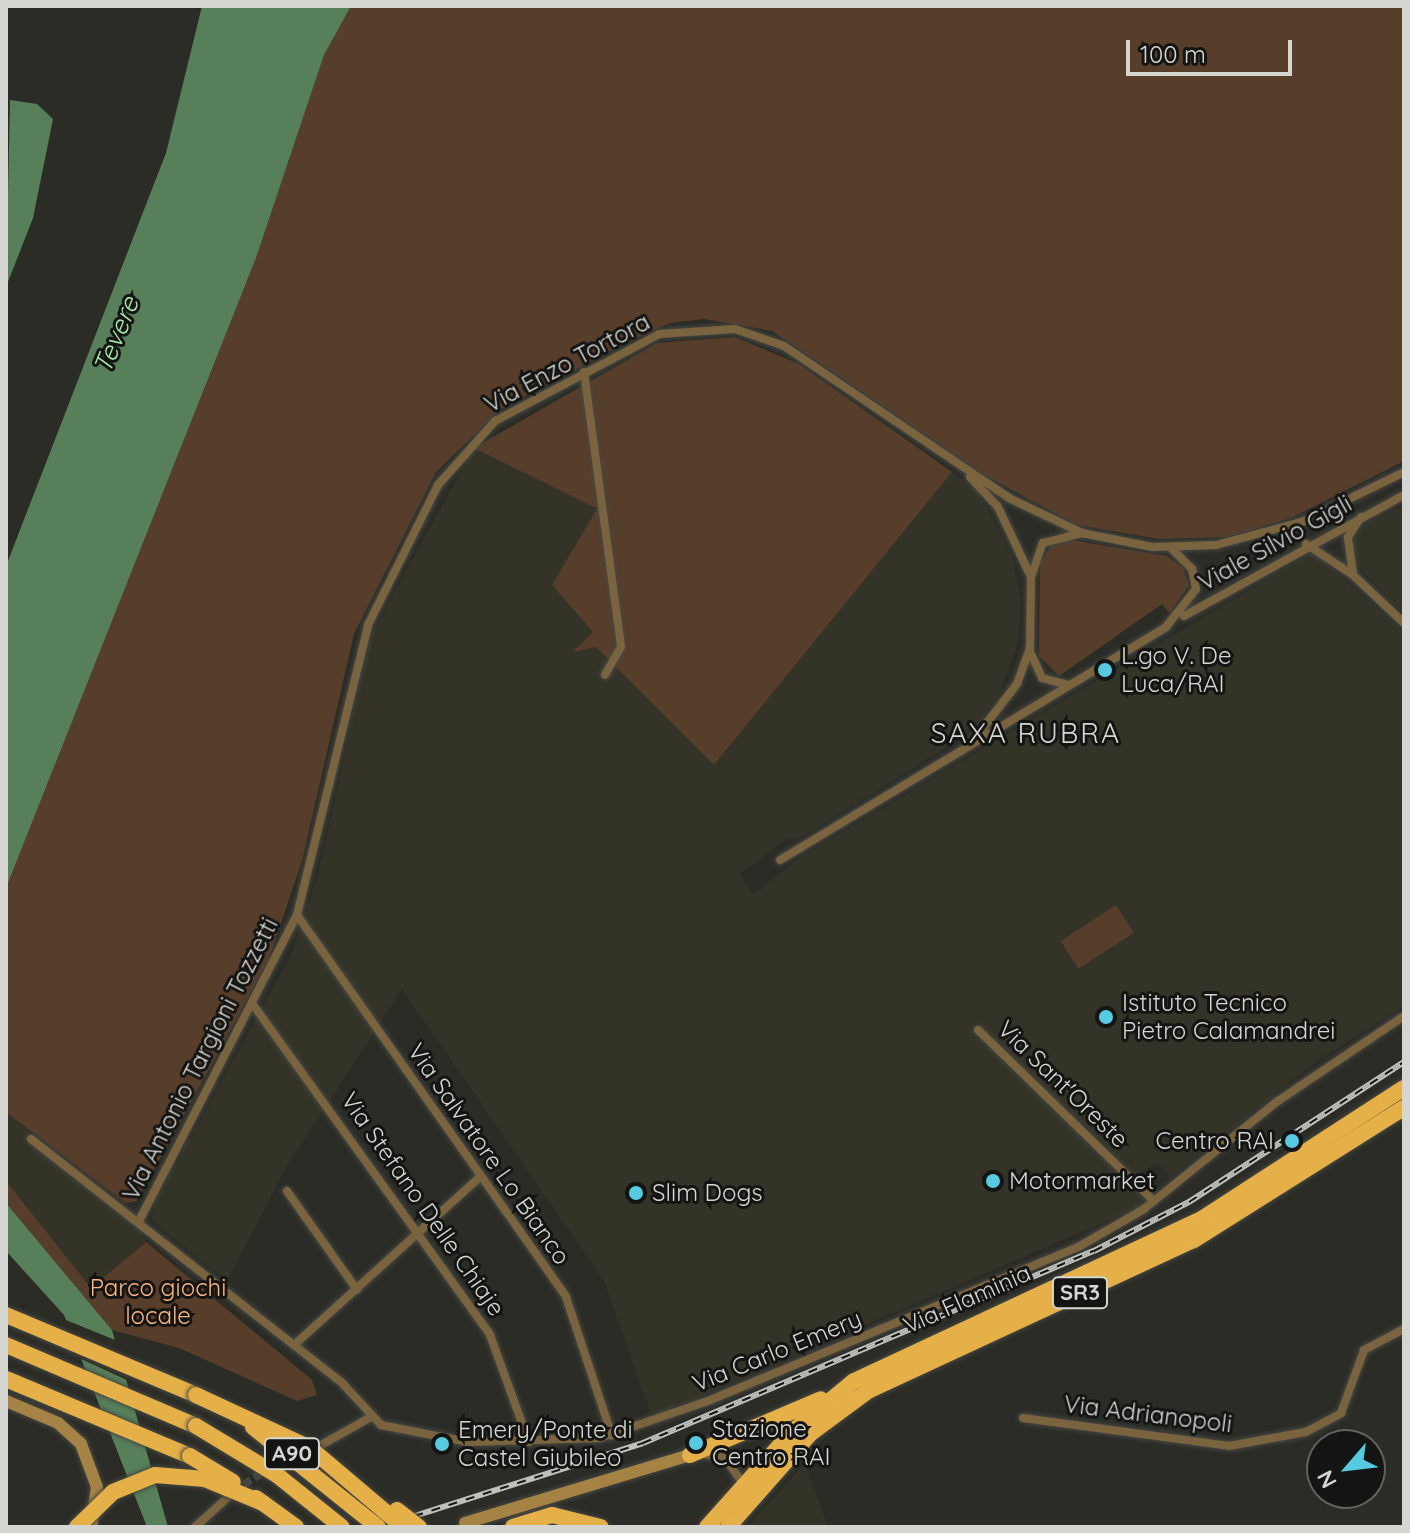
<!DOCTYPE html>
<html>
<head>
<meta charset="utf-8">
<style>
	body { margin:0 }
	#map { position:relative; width:1410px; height:1533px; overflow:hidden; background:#2c2c27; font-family:Quicksand,sans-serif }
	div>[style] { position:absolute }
	.built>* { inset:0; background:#343328 }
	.green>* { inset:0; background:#573e2b; transform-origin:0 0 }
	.water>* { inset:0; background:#57805a }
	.pier>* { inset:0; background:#2c2c27 }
	.street-tunnel>* { height:8px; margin-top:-4px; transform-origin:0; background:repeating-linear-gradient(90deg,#454541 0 8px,transparent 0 12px) }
	.roads { filter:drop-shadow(0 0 2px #474742) drop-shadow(0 0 2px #474742) }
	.street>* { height:8px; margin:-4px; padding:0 4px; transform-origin:4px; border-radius:4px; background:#79643f }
	.secondary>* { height:12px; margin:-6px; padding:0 6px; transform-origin:6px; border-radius:6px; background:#a58345 }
	.highway>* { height:16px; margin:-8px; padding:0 8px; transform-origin:8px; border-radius:8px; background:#e6b049 }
	.rail>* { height:6px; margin-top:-3px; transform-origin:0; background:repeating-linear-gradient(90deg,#141412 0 9px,#c0c0bd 0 18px); box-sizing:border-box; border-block:2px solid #c0c0bd }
	.bridges { filter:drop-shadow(0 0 2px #474742) drop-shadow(0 0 2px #474742) }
	.highway-bridge>* { height:16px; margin:-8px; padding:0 8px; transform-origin:8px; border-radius:8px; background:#e6b049 }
	.dots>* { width:22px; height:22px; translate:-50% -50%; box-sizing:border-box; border:4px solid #141412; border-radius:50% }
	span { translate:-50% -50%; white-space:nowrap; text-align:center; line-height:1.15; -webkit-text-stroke:6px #141412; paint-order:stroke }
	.shield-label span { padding:2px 6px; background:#141412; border:2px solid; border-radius:6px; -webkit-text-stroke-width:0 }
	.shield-label { font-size:22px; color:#d5d5d2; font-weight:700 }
	.street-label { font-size:24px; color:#d5d5d2 }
	.poi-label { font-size:24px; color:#d5d5d2 }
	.left { translate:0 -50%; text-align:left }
	.right { translate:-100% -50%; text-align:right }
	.park-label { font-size:24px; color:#f8b580 }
	.water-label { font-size:26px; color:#a8e8ad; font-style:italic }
	.quarter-label { font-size:28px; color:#d5d5d2; letter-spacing:2px }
	.frame { position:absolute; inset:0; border:8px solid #d5d5d2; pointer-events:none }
	.north { position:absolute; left:1306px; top:1429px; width:80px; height:80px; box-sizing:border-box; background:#141412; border:2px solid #61615f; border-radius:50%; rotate:242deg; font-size:22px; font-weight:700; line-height:32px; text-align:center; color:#d5d5d2 }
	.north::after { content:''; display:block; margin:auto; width:28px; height:36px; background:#55cae0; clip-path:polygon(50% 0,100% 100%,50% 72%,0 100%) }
	.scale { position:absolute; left:1126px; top:40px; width:166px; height:36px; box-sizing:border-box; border:4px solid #d5d5d2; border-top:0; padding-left:10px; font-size:24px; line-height:28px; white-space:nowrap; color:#d5d5d2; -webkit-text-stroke:6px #141412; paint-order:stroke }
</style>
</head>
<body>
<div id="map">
	<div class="built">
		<div style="clip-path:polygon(474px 448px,598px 510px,552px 585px,594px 633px,577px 648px,596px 647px,714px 765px,952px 472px,979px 493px,1012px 555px,1021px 600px,1018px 643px,1000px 692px,976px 725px,934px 755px,801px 838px,787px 839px,740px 874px,753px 895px,799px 858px,1313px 552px,1404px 632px,1404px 1006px,1313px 1064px,1170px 1178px,1158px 1163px,1136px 1175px,976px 1023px,972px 1032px,1110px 1164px,1142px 1198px,1139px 1207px,652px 1417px,604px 1281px,402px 989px,287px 1166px,227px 1281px,152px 1221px,156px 1200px,291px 956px,319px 872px,371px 634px)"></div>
		<div style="clip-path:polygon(1404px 506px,1404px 614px,1351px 559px,1352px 540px,1364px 524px)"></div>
		<div style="clip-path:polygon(7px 1111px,126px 1203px,146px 1242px,91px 1288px,6px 1181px)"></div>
		<div style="clip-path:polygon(805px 1463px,828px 1527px,747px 1527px)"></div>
	</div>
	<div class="green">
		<div style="clip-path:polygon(351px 6px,1404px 6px,1404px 461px,1293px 517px,1229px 537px,1159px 539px,1077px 525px,986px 476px,772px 331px,704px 319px,670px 323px,629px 341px,501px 409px,436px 472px,354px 634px,302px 861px,268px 961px,137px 1201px,126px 1203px,6px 1112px,6px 888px,256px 258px,324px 55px)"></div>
		<div style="clip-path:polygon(735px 337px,799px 364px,952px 472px,714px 765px,596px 647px,573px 652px,593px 632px,552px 585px,597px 509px,474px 448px,657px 343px)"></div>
		<div style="clip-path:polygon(1070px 540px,1167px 556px,1183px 568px,1189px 585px,1170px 613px,1162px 604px,1059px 676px,1039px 656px,1040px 563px,1051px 546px)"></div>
		<div style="left:1116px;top:905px;width:33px;height:66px;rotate:57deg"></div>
		<div style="clip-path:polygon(6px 1181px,91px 1288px,146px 1242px,312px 1380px,317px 1395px,297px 1401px,179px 1348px,112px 1330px,6px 1203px)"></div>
	</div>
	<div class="water">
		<div style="clip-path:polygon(202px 6px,351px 6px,324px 55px,256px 258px,6px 888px,6px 566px,166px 153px)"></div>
		<div style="clip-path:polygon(10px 100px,37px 104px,53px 119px,33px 218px,6px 287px)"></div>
		<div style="clip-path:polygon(6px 1203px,112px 1330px,168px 1527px,147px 1527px,64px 1315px,6px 1251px)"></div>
	</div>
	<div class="pier">
		<div style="clip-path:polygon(61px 1318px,120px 1342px,131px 1382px,77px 1357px)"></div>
	</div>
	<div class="street-tunnel">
		<div style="left:234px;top:1491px;width:66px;rotate:-33.2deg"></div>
	</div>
	<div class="roads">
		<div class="street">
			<div style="left:584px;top:372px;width:277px;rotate:82.3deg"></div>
			<div style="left:621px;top:647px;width:32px;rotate:120deg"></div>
			<div style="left:970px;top:477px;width:41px;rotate:47deg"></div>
			<div style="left:998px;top:507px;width:73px;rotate:64.8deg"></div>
			<div style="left:1306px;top:544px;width:56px;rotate:33.4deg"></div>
			<div style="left:1353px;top:575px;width:70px;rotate:43.3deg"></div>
			<div style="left:1353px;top:574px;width:37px;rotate:-98deg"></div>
			<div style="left:1348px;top:537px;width:24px;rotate:-57deg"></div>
			<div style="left:1184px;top:616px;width:251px;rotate:-28.8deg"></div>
			<div style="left:1031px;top:654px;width:26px;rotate:65deg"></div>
			<div style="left:1042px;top:678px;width:27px;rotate:15deg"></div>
			<div style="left:969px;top:746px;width:78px;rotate:-52.3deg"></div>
			<div style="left:1017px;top:684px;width:37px;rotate:-70deg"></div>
			<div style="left:1030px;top:649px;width:72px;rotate:-89.2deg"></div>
			<div style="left:1031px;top:577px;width:36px;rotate:-71deg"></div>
			<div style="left:1043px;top:543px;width:40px;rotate:-14.4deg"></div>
			<div style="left:1082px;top:533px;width:72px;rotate:11.2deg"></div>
			<div style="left:1153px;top:547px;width:63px;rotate:-1.8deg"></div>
			<div style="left:1216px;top:545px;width:89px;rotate:-15deg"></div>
			<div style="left:1302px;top:522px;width:114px;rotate:-26.1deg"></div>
			<div style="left:780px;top:860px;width:451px;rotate:-31.1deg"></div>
			<div style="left:1166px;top:627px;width:48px;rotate:-51.7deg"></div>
			<div style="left:1196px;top:589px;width:20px;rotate:-101deg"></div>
			<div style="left:1192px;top:569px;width:28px;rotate:-135deg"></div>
			<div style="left:297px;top:915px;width:467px;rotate:54.8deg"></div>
			<div style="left:566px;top:1297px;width:146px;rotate:71.7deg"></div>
			<div style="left:254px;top:1006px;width:405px;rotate:54.3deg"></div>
			<div style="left:490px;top:1335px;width:114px;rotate:70deg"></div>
			<div style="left:978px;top:1030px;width:245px;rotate:44.2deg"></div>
			<div style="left:31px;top:1139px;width:397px;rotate:38.1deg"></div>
			<div style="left:343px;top:1384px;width:56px;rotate:47.2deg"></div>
			<div style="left:381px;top:1425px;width:89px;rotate:11.1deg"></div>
			<div style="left:468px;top:1442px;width:132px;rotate:-1.7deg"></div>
			<div style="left:600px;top:1438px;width:114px;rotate:-18.9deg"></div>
			<div style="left:708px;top:1401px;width:403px;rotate:-22.6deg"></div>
			<div style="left:1080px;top:1246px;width:74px;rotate:-30deg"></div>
			<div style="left:1144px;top:1209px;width:172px;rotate:-38.9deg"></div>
			<div style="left:1278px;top:1101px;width:152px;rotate:-34deg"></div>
			<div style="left:287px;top:1191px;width:121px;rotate:54.7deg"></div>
			<div style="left:139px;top:1221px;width:344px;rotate:-62.7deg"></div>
			<div style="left:297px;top:915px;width:299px;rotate:-76.2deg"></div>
			<div style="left:368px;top:625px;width:157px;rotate:-63.4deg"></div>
			<div style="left:438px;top:485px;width:86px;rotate:-48.3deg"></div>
			<div style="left:495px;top:421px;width:186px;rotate:-27.9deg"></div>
			<div style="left:659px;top:334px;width:76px;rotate:-3.8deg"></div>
			<div style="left:735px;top:329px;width:52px;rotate:19.1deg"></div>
			<div style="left:784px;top:346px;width:272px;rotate:34deg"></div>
			<div style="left:1009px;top:498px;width:81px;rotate:25.6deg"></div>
			<div style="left:294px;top:1345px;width:251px;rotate:-42.1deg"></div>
			<div style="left:1023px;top:1418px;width:208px;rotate:7.7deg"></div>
			<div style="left:1229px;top:1446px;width:78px;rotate:-10.3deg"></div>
			<div style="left:1306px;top:1432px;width:40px;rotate:-28deg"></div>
			<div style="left:1341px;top:1413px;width:67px;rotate:-69.9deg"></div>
			<div style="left:1364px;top:1350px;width:45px;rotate:-27.7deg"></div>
			<div style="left:323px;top:1444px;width:55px;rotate:-29.4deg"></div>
			<div style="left:704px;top:1454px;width:21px;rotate:11deg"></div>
			<div style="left:725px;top:1458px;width:33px;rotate:55deg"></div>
			<div style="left:195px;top:1527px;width:43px;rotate:-42.2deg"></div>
		</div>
		<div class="secondary">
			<div style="left:6px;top:1401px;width:56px;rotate:22.9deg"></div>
			<div style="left:58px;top:1423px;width:31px;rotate:42deg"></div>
			<div style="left:81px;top:1444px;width:46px;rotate:69.6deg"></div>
			<div style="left:97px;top:1487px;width:40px;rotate:98.5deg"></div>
			<div style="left:465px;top:1523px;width:235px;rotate:-16.8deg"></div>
		</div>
		<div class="highway">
			<div style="left:6px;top:1315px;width:206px;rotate:22.8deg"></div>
			<div style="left:6px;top:1345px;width:207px;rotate:23.1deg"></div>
			<div style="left:6px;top:1379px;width:199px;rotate:22.7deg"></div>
			<div style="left:690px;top:1455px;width:142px;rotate:-23.1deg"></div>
			<div style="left:513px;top:1527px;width:41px;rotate:-17.1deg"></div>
			<div style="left:552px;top:1515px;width:50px;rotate:13.8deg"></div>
			<div style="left:707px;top:1527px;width:127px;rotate:-48.2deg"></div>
			<div style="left:792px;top:1432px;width:80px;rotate:-39.4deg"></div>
			<div style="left:854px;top:1381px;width:385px;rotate:-25deg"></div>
			<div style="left:1203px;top:1218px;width:239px;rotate:-32.9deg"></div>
			<div style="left:728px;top:1527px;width:125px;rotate:-48.6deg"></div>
			<div style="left:811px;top:1433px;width:71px;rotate:-36.4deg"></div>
			<div style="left:868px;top:1391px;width:359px;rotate:-24.9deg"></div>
			<div style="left:1194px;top:1240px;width:248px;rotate:-32.2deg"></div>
		</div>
	</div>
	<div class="rail">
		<div style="left:380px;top:1527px;width:276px;rotate:-17.7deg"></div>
		<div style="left:643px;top:1443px;width:490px;rotate:-23.1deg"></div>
		<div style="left:1094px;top:1251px;width:107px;rotate:-27.3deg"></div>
		<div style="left:1189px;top:1202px;width:257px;rotate:-33.1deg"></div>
	</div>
	<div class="bridges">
		<div class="highway-bridge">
			<div style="left:196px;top:1395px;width:126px;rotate:24.9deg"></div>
			<div style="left:310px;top:1448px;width:122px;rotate:40.3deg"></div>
			<div style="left:196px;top:1426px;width:95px;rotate:31.2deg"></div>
			<div style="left:277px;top:1475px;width:83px;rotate:38.7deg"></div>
			<div style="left:253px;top:1427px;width:160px;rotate:38.7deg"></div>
			<div style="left:190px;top:1456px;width:50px;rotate:31.2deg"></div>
			<div style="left:256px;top:1498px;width:49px;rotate:35.9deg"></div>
			<div style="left:397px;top:1510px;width:28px;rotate:38deg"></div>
			<div style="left:77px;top:1527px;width:50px;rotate:-44.2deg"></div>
			<div style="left:113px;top:1492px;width:45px;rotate:-22deg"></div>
			<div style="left:155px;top:1475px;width:50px;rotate:4.6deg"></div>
			<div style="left:205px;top:1479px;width:63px;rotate:22.5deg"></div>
		</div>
	</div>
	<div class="dots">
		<div style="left:1105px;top:670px;background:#55cae0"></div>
		<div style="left:1106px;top:1017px;background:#55cae0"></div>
		<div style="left:1292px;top:1141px;background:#55cae0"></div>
		<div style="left:993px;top:1181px;background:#55cae0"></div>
		<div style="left:636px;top:1193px;background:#55cae0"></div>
		<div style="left:696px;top:1443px;background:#55cae0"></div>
		<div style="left:442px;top:1444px;background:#55cae0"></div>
	</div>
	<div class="shield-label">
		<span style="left:1080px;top:1293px">SR3</span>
		<span style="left:292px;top:1454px">A90</span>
	</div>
	<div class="street-label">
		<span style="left:567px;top:363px;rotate:-28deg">Via Enzo Tortora</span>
		<span style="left:1275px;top:543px;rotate:-29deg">Viale Silvio Gigli</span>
		<span style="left:200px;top:1059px;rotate:-63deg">Via Antonio Targioni Tozzetti</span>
		<span style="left:1063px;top:1084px;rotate:44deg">Via Sant'Oreste</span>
		<span style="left:489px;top:1154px;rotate:55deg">Via Salvatore Lo Bianco</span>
		<span style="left:423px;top:1204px;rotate:55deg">Via Stefano Delle Chiaje</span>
		<span style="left:967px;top:1299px;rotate:-24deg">Via Flaminia</span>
		<span style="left:777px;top:1351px;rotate:-22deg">Via Carlo Emery</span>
		<span style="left:1148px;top:1414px;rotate:7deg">Via Adrianopoli</span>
	</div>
	<div class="poi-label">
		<span class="left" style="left:1121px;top:670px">L.go V. De<br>Luca/RAI</span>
		<span class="left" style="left:1122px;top:1017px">Istituto Tecnico<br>Pietro Calamandrei</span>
		<span class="right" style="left:1274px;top:1141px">Centro RAI</span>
		<span class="left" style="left:1009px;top:1181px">Motormarket</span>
		<span class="left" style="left:652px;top:1193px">Slim Dogs</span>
		<span class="left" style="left:712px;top:1443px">Stazione<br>Centro RAI</span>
		<span class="left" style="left:458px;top:1444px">Emery/Ponte di<br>Castel Giubileo</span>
	</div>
	<div class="park-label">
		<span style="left:158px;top:1302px">Parco giochi<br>locale</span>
	</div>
	<div class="water-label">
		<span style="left:116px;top:335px;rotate:-68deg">Tevere</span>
	</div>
	<div class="quarter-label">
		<span style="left:1026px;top:733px">SAXA RUBRA</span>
	</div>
	<div class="frame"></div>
	<div class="north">N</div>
	<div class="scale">100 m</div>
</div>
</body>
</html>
